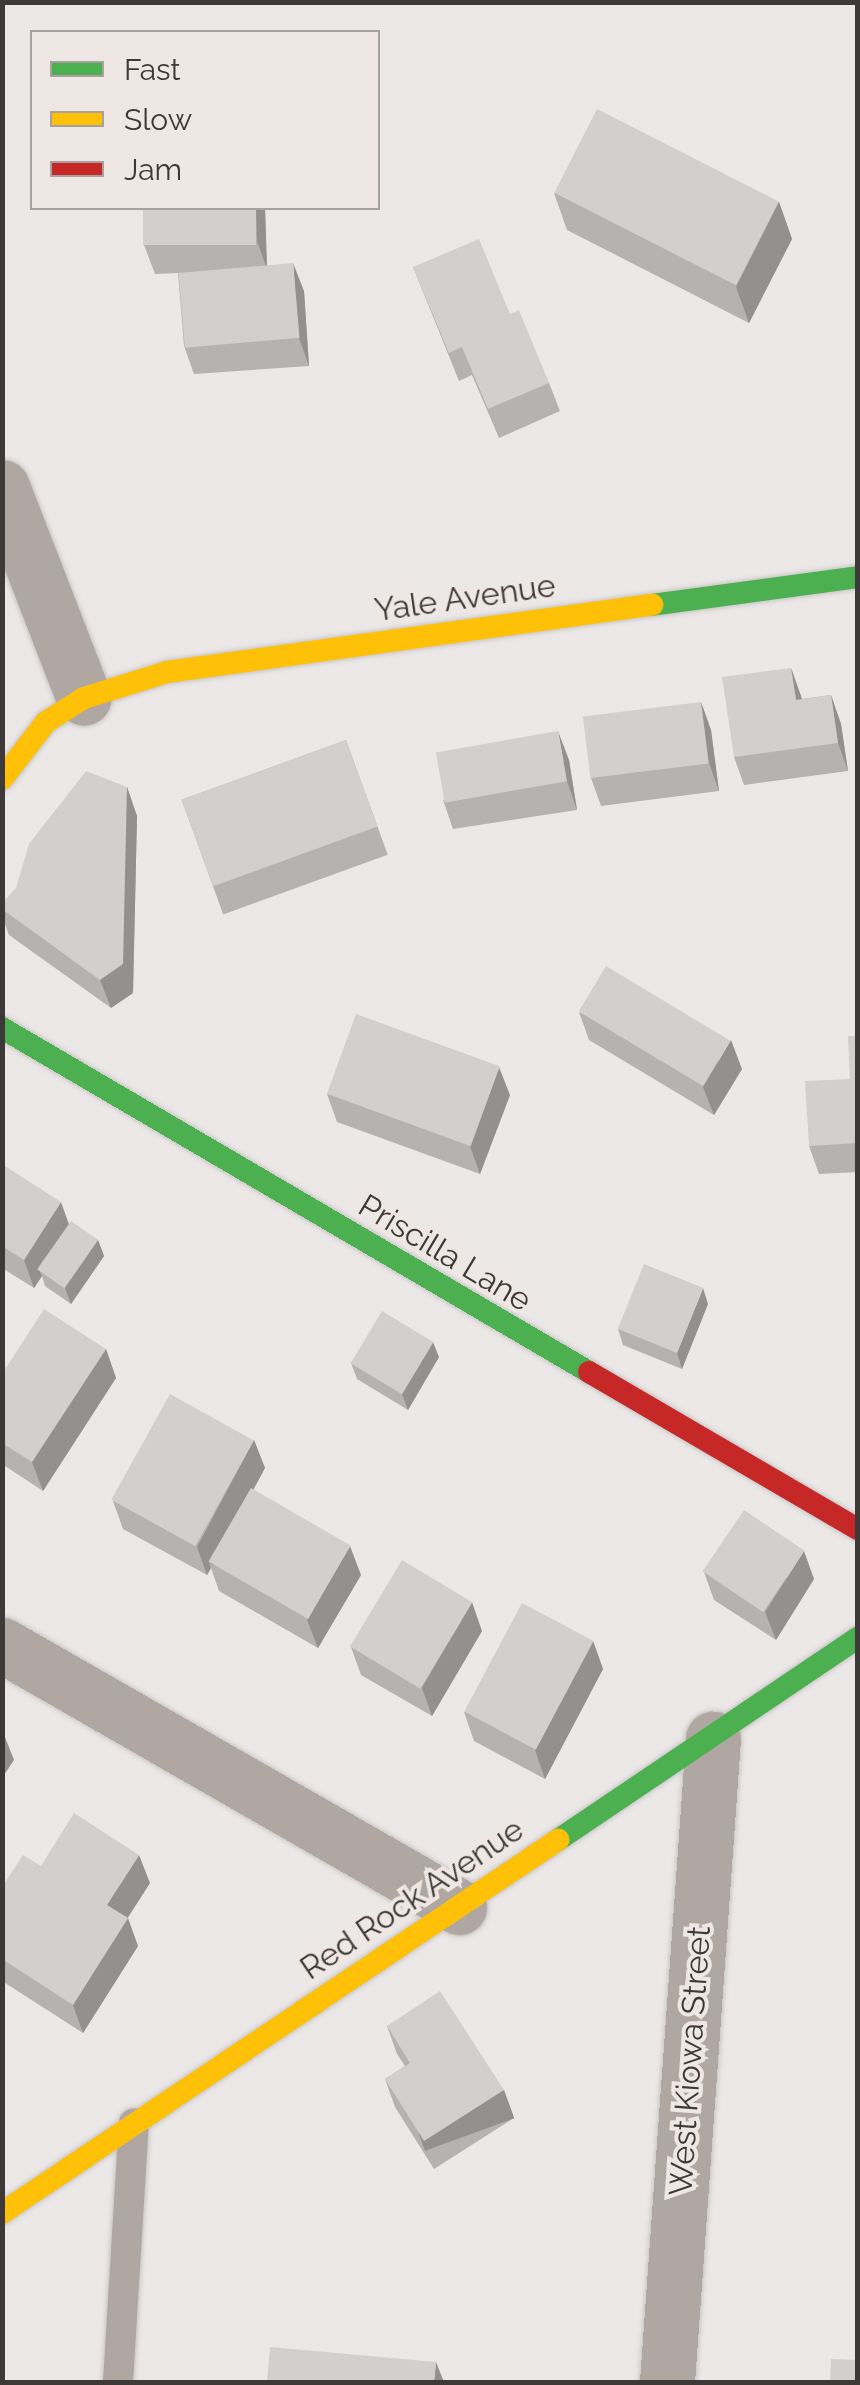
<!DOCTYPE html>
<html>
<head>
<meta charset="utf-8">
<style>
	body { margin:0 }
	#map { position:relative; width:860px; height:2385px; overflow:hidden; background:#ece8e7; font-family:Raleway,sans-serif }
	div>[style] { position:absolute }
	.roads { filter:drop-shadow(0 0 2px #c8c6c5) drop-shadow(0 0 2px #c8c6c5) }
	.lane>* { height:30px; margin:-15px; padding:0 15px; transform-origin:15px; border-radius:15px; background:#b1a7a2 }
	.street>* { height:55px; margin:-27.5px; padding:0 27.5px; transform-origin:27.5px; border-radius:27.5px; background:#b1a7a2 }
	.fast>* { height:22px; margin:-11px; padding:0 11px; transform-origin:11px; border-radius:11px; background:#4caf50 }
	.slow>* { height:22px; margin:-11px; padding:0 11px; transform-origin:11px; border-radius:11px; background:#ffc107 }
	.jam>* { height:22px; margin:-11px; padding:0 11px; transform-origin:11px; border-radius:11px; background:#c62828 }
	.wall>* { inset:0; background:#b5b2b1; transform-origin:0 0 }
	.shaded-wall>* { inset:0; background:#939190; transform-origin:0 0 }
	.building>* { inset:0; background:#d2cfce; transform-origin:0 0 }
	span { translate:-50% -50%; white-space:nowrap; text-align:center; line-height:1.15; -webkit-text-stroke:8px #efe7e4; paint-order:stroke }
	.street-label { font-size:32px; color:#3c3938 }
	.frame { position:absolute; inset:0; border:5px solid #3c3938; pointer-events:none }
	.legend { position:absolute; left:30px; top:30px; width:350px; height:180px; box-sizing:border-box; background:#efe7e4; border:2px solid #a7a19f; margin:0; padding:12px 18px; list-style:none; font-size:30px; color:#3c3938 }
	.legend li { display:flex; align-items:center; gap:20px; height:50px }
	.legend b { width:50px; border:2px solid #a7a19f }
</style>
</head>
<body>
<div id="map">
	<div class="roads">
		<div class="lane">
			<div style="left:118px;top:2382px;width:259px;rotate:-86.5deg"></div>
		</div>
		<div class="street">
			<div style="left:2px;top:487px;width:226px;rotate:68.8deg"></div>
			<div style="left:2px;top:1645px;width:527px;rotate:29.83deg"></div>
			<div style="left:667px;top:2382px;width:645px;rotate:-85.91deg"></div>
		</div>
		<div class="fast">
			<div style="left:652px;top:605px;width:208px;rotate:-7.7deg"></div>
			<div style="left:2px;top:1028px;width:680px;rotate:30.37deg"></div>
			<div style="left:558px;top:1840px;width:362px;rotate:-34deg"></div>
		</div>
		<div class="slow">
			<div style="left:2px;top:779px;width:72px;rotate:-52.3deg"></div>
			<div style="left:46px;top:722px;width:45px;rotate:-32.3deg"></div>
			<div style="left:84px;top:698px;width:87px;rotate:-17.4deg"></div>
			<div style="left:167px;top:672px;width:490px;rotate:-7.9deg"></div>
			<div style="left:2px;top:2213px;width:670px;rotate:-33.86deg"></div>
		</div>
		<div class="jam">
			<div style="left:589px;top:1372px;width:311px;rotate:30.3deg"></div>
		</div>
	</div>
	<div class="wall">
		<div style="clip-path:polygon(554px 193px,779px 202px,792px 239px,749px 323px,567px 230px)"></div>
		<div style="clip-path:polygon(265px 208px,267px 265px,304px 291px,309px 366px,194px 374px,184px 346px,178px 273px,155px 274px,144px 245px)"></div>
		<div style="clip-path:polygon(413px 267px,510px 314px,549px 383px,560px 411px,499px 438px,472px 375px,459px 381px)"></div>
		<div style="clip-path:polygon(791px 668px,802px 699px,831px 695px,841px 724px,848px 771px,744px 785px,734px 757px)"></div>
		<div style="clip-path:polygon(701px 702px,711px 730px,719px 791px,601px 806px,591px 778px)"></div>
		<div style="left:346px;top:740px;width:122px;height:175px;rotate:70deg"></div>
		<div style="clip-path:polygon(569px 760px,577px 810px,453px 829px,443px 800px)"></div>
		<div style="clip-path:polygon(127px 787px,137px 816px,133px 993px,111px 1008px,9px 935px,2px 916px,2px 903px)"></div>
		<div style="clip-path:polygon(579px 1012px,742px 1069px,714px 1115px,589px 1040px)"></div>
		<div style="clip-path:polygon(858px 1036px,858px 1172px,819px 1174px,809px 1146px,850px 1079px)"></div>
		<div style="clip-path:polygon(327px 1094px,510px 1095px,480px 1174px,337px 1122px)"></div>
		<div style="clip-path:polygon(2px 1164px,69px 1225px,98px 1240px,104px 1256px,71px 1304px,45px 1286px,42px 1276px,34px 1288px,2px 1268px)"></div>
		<div style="clip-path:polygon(708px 1304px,682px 1369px,623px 1345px,618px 1329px)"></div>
		<div style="clip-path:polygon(106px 1349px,116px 1378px,43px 1491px,2px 1464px,2px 1374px)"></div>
		<div style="clip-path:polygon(439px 1357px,408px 1410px,357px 1379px,351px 1363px)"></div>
		<div style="clip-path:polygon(254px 1440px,265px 1468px,253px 1489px,361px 1575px,318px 1648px,219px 1591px,211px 1568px,207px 1575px,123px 1529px,113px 1501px)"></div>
		<div style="clip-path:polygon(704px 1572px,814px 1579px,776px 1640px,714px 1600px)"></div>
		<div style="clip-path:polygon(482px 1631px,432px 1716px,361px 1675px,351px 1647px)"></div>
		<div style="clip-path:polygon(593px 1641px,603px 1669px,545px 1779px,474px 1741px,464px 1712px)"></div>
		<div style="clip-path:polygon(150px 1883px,127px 1918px,138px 1946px,83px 2033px,2px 1981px,2px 1887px)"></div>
		<div style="clip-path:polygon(387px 2026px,504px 2090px,514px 2118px,434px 2169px,395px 2107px,385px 2079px,405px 2066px,397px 2054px)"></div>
	</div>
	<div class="shaded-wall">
		<div style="clip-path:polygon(779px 202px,792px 239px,749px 323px,736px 287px)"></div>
		<div style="clip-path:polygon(256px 208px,265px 208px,267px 269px,257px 241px)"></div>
		<div style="clip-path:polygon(293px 263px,304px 291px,309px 366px,299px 338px)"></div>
		<div style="clip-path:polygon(791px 668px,801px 696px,806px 728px,796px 700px)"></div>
		<div style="clip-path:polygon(831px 695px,841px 724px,848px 771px,838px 743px)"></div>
		<div style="clip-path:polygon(701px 702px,711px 730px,719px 791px,709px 763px)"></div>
		<div style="clip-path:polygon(558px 731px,569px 760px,577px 810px,567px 781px)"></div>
		<div style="clip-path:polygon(127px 787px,137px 816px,133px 993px,111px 1008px,100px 980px)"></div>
		<div style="clip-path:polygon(731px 1040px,742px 1069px,714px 1115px,703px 1087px)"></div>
		<div style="clip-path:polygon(499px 1067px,510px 1095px,480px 1174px,470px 1146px)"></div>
		<div style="clip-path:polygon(61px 1202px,71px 1230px,39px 1270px,42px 1276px,34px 1288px,24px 1260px)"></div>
		<div style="clip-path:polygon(98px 1240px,104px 1256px,71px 1304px,65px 1288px)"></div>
		<div style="clip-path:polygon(703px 1288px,708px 1304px,682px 1369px,677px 1353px)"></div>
		<div style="clip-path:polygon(433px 1342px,439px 1357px,408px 1410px,402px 1394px)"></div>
		<div style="clip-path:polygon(106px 1349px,116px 1378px,43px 1491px,32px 1462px)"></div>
		<div style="clip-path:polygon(254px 1440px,265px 1468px,213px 1565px,209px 1562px,211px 1568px,207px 1575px,197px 1547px)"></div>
		<div style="clip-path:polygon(350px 1546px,361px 1575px,318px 1648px,307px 1620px)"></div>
		<div style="clip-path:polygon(804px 1551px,814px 1579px,776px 1640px,765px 1612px)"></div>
		<div style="clip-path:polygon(472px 1602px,482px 1631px,432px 1716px,422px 1688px)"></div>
		<div style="clip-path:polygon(593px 1641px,603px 1669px,545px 1779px,535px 1750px)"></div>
		<div style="clip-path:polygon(3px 1732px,14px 1760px,2px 1778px,2px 1733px)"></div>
		<div style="clip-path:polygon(139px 1855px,150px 1883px,118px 1933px,107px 1905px)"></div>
		<div style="clip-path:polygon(128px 1918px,138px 1946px,83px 2033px,73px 2005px)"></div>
		<div style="left:504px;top:2090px;width:30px;height:95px;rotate:70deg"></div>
		<div style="clip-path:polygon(436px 2362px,444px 2382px,434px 2382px)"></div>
	</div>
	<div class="building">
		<div style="left:597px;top:109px;width:204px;height:94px;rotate:27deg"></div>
		<div style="left:143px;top:208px;width:113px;height:37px"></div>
		<div style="clip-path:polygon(479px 239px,510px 314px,519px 310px,549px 383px,488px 409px,462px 347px,449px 353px,413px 267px)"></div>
		<div style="left:293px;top:263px;width:75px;height:115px;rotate:85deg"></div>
		<div style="clip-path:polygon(791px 668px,796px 700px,831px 695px,838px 743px,734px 757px,722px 677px)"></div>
		<div style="left:701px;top:702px;width:62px;height:119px;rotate:83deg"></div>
		<div style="left:558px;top:731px;width:51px;height:124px;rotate:80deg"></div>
		<div style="left:346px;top:740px;width:92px;height:175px;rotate:70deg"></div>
		<div style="clip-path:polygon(86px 771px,127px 787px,123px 964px,100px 980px,2px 909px,2px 903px,16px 888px,29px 844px)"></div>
		<div style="left:606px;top:966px;width:145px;height:53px;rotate:31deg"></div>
		<div style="left:356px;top:1014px;width:153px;height:85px;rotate:20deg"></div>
		<div style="clip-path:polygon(848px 1036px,858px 1036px,858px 1143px,809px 1146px,805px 1081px,850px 1079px)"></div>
		<div style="clip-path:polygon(2px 1164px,61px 1202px,24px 1260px,2px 1246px)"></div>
		<div style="left:71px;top:1221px;width:33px;height:59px;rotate:35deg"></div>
		<div style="left:644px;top:1264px;width:64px;height:70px;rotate:22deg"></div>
		<div style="clip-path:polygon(44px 1309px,106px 1349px,32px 1462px,2px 1443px,2px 1374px)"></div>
		<div style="left:382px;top:1311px;width:60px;height:61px;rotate:31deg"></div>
		<div style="left:170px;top:1394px;width:96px;height:121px;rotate:29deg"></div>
		<div style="left:251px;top:1488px;width:115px;height:85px;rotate:30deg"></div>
		<div style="left:744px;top:1510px;width:73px;height:74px;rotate:34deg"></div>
		<div style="left:402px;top:1560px;width:82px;height:101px;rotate:31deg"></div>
		<div style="left:522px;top:1603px;width:81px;height:123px;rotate:28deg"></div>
		<div style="clip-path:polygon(74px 1813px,139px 1855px,107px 1905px,128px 1918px,73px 2005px,2px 1959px,2px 1887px,23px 1855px,41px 1866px)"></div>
		<div style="clip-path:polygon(440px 1991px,504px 2090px,424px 2141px,385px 2079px,410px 2063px,387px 2026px)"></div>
		<div style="clip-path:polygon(270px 2347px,436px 2362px,434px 2382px,267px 2382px)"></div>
		<div style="left:831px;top:2359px;width:27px;height:23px;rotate:2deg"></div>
	</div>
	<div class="street-label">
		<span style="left:465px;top:598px;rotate:-8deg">Yale Avenue</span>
		<span style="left:445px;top:1253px;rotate:31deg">Priscilla Lane</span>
		<span style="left:412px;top:1899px;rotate:-34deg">Red Rock Avenue</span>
		<span style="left:690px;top:2061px;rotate:-86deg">West Kiowa Street</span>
	</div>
	<div class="frame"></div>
	<ul class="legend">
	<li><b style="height:12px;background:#4caf50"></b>Fast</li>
	<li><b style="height:12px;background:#ffc107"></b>Slow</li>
	<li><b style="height:12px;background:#c62828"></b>Jam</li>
	</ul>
</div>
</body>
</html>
